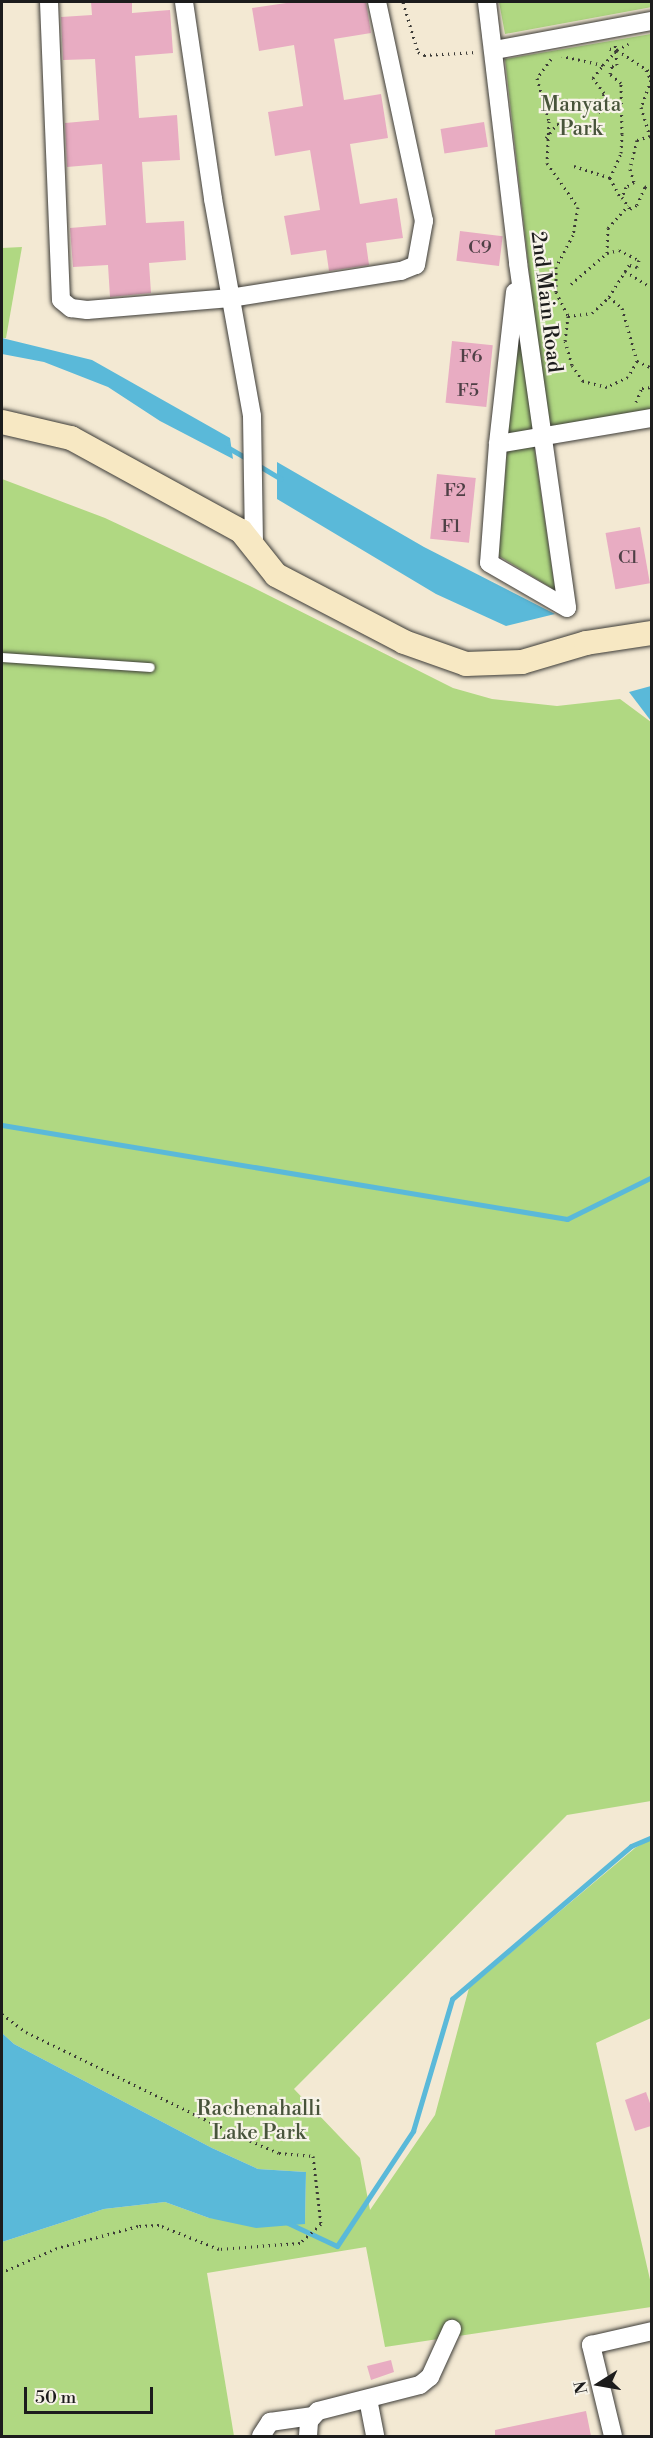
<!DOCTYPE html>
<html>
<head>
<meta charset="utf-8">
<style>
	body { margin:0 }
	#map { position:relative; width:653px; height:2438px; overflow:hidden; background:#f3e9d3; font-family:"Libre Bodoni",serif }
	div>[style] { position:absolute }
	.green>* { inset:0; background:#b0d882 }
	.water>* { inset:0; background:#5ab9d9 }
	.stream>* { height:5px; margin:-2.5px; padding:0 2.5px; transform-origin:2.5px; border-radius:2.5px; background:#5ab9d9 }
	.building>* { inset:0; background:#e8acc2; transform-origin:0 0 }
	.path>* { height:3px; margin-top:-1.5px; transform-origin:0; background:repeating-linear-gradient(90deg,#3c3b37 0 1.5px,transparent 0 6px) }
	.roads { filter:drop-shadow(0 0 2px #3c3b37) drop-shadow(0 0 2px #3c3b37) }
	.lane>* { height:9px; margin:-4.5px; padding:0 4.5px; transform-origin:4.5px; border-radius:4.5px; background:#fff }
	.street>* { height:18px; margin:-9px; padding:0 9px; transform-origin:9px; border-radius:9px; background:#fff }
	.secondary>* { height:24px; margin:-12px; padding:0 12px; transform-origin:12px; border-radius:12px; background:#f7e8c3 }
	span { translate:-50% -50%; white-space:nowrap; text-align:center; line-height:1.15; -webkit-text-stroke:4.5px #f7f3e8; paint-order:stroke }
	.number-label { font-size:18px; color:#4f4046 }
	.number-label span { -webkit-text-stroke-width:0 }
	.park-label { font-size:21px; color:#48543b }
	.street-label { font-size:21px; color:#1c1c1c }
	.frame { position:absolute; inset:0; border:3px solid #1c1c1c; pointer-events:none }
	.north { position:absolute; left:569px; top:2354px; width:60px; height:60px; -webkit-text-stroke:4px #f7f3e8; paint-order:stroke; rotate:259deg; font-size:16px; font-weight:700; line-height:24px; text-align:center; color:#1c1c1c }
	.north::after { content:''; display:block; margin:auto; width:21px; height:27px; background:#1c1c1c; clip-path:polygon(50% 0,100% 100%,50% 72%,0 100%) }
	.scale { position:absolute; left:24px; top:2387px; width:129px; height:27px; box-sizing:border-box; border:3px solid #1c1c1c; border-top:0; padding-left:8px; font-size:18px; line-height:21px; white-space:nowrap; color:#1c1c1c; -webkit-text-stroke:4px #f7f3e8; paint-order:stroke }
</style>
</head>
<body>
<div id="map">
	<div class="green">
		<div style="clip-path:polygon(499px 2px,651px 2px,652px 7px,505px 34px)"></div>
		<div style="clip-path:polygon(651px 34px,651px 410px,547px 428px,505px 59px)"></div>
		<div style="clip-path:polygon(22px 247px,6px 338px,2px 338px,2px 248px)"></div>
		<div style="clip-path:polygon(519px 290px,536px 431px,504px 437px)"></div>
		<div style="clip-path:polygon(534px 446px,555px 590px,499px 556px,507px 450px)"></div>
		<div style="clip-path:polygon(2px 479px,105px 518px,250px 586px,453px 688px,492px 699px,557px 706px,620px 699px,651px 722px,651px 1801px,567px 1815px,294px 2089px,360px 2158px,370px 2210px,435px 2115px,469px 1988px,635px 1848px,651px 1839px,651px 2018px,596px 2043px,651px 2284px,651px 2307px,385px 2347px,366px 2247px,207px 2273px,234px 2436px,2px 2436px,2px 2242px,104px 2209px,165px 2202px,209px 2218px,305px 2223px,306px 2172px,258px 2169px,212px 2148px,14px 2044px,2px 2033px)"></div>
	</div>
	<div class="water">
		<div style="clip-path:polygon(2px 338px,92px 360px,230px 438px,233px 459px,160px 421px,108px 387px,44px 362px,2px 354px)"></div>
		<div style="clip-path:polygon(277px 462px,424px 547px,555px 614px,506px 626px,436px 594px,277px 499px)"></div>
		<div style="clip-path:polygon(651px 686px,652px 686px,651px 721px,629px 692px)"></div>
		<div style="clip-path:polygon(2px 2033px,14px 2044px,212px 2148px,258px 2169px,306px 2172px,305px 2224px,256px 2228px,209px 2218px,165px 2202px,104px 2209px,2px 2242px)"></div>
	</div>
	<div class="stream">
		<div style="left:227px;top:447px;width:24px;rotate:30deg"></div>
		<div style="left:256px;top:464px;width:29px;rotate:31deg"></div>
		<div style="left:2px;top:1125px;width:573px;rotate:9.45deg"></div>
		<div style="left:567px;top:1219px;width:95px;rotate:-26.3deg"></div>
		<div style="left:288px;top:2223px;width:54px;rotate:25.1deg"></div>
		<div style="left:337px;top:2246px;width:138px;rotate:-56.5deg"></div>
		<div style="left:413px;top:2131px;width:138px;rotate:-73.5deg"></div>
		<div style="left:452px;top:1999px;width:235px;rotate:-40.5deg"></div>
		<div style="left:631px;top:1846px;width:23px;rotate:-23deg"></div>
	</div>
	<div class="building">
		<div style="clip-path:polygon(91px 2px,132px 2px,132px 13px,170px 10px,173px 53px,135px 56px,139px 118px,177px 115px,180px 160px,142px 162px,146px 223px,184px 221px,186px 260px,149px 263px,151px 293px,110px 297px,108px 265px,73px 267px,70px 228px,106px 225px,102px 164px,67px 167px,65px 123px,99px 120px,95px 59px,63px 60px,61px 17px,92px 15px)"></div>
		<div style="clip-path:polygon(293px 2px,366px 2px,371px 33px,334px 39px,344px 100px,381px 94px,388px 138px,350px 144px,360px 204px,397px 198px,403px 238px,366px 243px,369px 265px,329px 271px,326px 250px,291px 255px,284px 216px,320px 210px,310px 150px,275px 156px,268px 112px,303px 106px,294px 45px,259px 51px,252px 8px)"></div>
		<div style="left:484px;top:122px;width:25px;height:44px;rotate:81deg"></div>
		<div style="left:460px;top:231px;width:43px;height:30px;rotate:7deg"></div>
		<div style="left:452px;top:341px;width:41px;height:62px;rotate:6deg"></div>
		<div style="left:437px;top:474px;width:39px;height:65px;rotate:6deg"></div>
		<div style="left:640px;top:527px;width:57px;height:35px;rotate:80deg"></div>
		<div style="clip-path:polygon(646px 2092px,651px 2106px,651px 2126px,635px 2131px,625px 2100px)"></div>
		<div style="clip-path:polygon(391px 2360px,394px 2372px,371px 2380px,367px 2366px)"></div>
		<div style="clip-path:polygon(586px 2411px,591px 2436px,495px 2436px,495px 2430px)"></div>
	</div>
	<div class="path">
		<div style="left:403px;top:2px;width:52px;rotate:73.3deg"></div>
		<div style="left:418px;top:52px;width:7px;rotate:27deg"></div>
		<div style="left:424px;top:55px;width:52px;rotate:-3.3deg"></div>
		<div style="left:617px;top:50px;width:13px;rotate:-29deg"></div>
		<div style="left:617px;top:50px;width:42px;rotate:33.3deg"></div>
		<div style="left:551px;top:59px;width:24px;rotate:126deg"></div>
		<div style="left:537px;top:78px;width:45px;rotate:74.4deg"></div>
		<div style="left:549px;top:121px;width:42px;rotate:92.7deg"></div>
		<div style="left:547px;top:163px;width:54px;rotate:54.8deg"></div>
		<div style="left:578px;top:207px;width:28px;rotate:100deg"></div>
		<div style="left:573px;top:235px;width:36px;rotate:118deg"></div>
		<div style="left:556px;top:267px;width:25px;rotate:90deg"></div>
		<div style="left:556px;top:292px;width:27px;rotate:63deg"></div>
		<div style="left:603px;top:65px;width:21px;rotate:-47deg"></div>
		<div style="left:617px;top:50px;width:11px;rotate:-170deg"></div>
		<div style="left:646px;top:70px;width:11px;rotate:63deg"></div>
		<div style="left:651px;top:80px;width:29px;rotate:110deg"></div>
		<div style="left:641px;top:107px;width:30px;rotate:73deg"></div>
		<div style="left:650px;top:136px;width:14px;rotate:163deg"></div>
		<div style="left:637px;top:140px;width:30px;rotate:104deg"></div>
		<div style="left:630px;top:169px;width:14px;rotate:73deg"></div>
		<div style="left:634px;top:182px;width:9px;rotate:148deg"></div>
		<div style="left:626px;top:187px;width:11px;rotate:112deg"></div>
		<div style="left:622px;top:197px;width:14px;rotate:56deg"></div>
		<div style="left:630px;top:209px;width:8px;rotate:-30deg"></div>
		<div style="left:637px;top:205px;width:20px;rotate:-66deg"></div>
		<div style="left:645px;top:187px;width:8px;rotate:-30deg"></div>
		<div style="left:546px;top:138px;width:18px;rotate:-52deg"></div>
		<div style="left:557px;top:124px;width:36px;rotate:9deg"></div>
		<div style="left:593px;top:130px;width:39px;rotate:-73deg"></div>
		<div style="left:604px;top:93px;width:19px;rotate:-126deg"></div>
		<div style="left:593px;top:78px;width:16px;rotate:-52deg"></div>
		<div style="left:603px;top:65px;width:42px;rotate:-167.6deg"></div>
		<div style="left:574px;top:166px;width:38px;rotate:18deg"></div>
		<div style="left:610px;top:178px;width:24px;rotate:62deg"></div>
		<div style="left:610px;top:178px;width:27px;rotate:-66deg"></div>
		<div style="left:621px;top:153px;width:19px;rotate:-87deg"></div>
		<div style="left:622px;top:134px;width:51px;rotate:-91.1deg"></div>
		<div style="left:621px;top:83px;width:14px;rotate:-141deg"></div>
		<div style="left:610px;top:74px;width:8px;rotate:-76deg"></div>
		<div style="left:612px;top:66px;width:5px;rotate:-11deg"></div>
		<div style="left:617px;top:65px;width:21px;rotate:-95deg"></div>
		<div style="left:607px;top:253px;width:25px;rotate:-88deg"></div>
		<div style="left:608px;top:228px;width:30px;rotate:-48deg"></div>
		<div style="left:571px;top:284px;width:48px;rotate:-40.7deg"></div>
		<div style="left:607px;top:253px;width:12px;rotate:-14deg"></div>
		<div style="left:619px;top:250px;width:22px;rotate:27deg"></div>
		<div style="left:639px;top:260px;width:7px;rotate:106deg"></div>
		<div style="left:637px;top:267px;width:8px;rotate:-166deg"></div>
		<div style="left:629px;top:265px;width:7px;rotate:124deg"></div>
		<div style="left:609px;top:297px;width:17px;rotate:40deg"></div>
		<div style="left:622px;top:308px;width:55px;rotate:74.2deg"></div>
		<div style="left:637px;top:361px;width:18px;rotate:119deg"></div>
		<div style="left:628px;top:377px;width:23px;rotate:155deg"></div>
		<div style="left:607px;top:387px;width:25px;rotate:-166deg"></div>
		<div style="left:583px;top:381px;width:19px;rotate:-125deg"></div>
		<div style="left:572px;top:365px;width:25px;rotate:-106deg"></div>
		<div style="left:565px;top:341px;width:25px;rotate:-83deg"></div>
		<div style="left:568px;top:316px;width:24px;rotate:-7deg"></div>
		<div style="left:592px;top:313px;width:23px;rotate:-43deg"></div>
		<div style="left:609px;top:297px;width:31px;rotate:-58deg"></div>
		<div style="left:625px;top:271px;width:32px;rotate:32deg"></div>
		<div style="left:637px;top:361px;width:17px;rotate:25deg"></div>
		<div style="left:636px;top:402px;width:15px;rotate:-67deg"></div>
		<div style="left:642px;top:388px;width:10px;rotate:-6deg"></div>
		<div style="left:2px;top:2014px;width:30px;rotate:37deg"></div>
		<div style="left:26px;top:2032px;width:237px;rotate:26deg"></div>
		<div style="left:239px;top:2136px;width:43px;rotate:23deg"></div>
		<div style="left:279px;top:2153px;width:34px;rotate:5deg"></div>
		<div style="left:313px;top:2156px;width:68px;rotate:83.3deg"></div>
		<div style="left:321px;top:2224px;width:28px;rotate:138deg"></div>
		<div style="left:300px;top:2243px;width:81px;rotate:175.8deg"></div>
		<div style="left:219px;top:2249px;width:65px;rotate:-158.2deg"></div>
		<div style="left:159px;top:2225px;width:21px;rotate:177deg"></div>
		<div style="left:138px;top:2226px;width:84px;rotate:164.8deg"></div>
		<div style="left:57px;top:2248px;width:60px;rotate:156.4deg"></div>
	</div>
	<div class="roads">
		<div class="lane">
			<div style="left:2px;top:657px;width:148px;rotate:3.9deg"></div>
		</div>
		<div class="street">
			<div style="left:49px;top:2px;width:298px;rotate:87.7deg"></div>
			<div style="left:61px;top:300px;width:13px;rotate:39deg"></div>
			<div style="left:71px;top:308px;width:16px;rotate:7deg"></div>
			<div style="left:87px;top:310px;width:144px;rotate:-4.8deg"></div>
			<div style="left:230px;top:298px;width:173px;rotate:-9deg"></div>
			<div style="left:401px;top:271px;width:16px;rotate:-22deg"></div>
			<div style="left:416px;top:265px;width:45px;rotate:-79.7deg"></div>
			<div style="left:424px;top:221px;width:224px;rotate:-102.1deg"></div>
			<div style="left:184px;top:2px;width:199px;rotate:81.6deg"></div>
			<div style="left:213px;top:199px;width:220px;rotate:79.8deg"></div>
			<div style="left:252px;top:416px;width:131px;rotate:89.1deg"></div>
			<div style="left:487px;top:2px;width:263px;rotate:83.2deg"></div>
			<div style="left:518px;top:263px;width:348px;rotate:81.9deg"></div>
			<div style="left:495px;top:50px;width:160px;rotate:-10.5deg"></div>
			<div style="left:515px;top:292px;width:153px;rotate:96.4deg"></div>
			<div style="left:498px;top:444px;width:156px;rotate:-9.6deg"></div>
			<div style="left:498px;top:444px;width:119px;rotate:94.3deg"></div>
			<div style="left:489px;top:563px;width:90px;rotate:30deg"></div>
			<div style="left:368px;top:2399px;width:38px;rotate:79deg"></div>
			<div style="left:261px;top:2436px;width:17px;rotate:-57deg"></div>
			<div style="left:270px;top:2422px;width:42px;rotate:-8.1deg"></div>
			<div style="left:308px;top:2436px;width:15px;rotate:-86deg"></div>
			<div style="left:309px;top:2421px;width:13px;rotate:-48deg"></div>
			<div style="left:318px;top:2411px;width:105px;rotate:-14.3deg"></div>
			<div style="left:420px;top:2385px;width:13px;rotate:-39deg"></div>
			<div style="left:430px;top:2377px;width:53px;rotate:-65.4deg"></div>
			<div style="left:613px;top:2436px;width:94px;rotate:-103.6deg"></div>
			<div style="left:591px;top:2345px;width:63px;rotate:-12.9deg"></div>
		</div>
		<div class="secondary">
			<div style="left:2px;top:422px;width:71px;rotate:13.1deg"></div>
			<div style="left:71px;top:438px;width:194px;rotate:28.7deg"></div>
			<div style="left:241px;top:531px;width:56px;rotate:51.5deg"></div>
			<div style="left:276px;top:575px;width:144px;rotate:27.6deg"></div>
			<div style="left:404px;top:642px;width:66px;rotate:19.5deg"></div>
			<div style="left:466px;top:664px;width:56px;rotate:-2deg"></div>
			<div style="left:522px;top:662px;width:67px;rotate:-16.5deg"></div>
			<div style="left:586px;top:643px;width:67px;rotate:-8.6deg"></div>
		</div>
	</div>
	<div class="number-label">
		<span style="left:480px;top:248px">C9</span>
		<span style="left:471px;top:357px">F6</span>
		<span style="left:468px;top:391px">F5</span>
		<span style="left:455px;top:491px">F2</span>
		<span style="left:451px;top:527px">F1</span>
		<span style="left:628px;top:558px">C1</span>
	</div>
	<div class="park-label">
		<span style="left:581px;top:117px">Manyata<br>Park</span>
		<span style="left:259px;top:2121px">Rachenahalli<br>Lake Park</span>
	</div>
	<div class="street-label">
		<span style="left:546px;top:302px;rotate:83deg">2nd Main Road</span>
	</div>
	<div class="frame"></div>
	<div class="north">N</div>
	<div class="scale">50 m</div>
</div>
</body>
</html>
